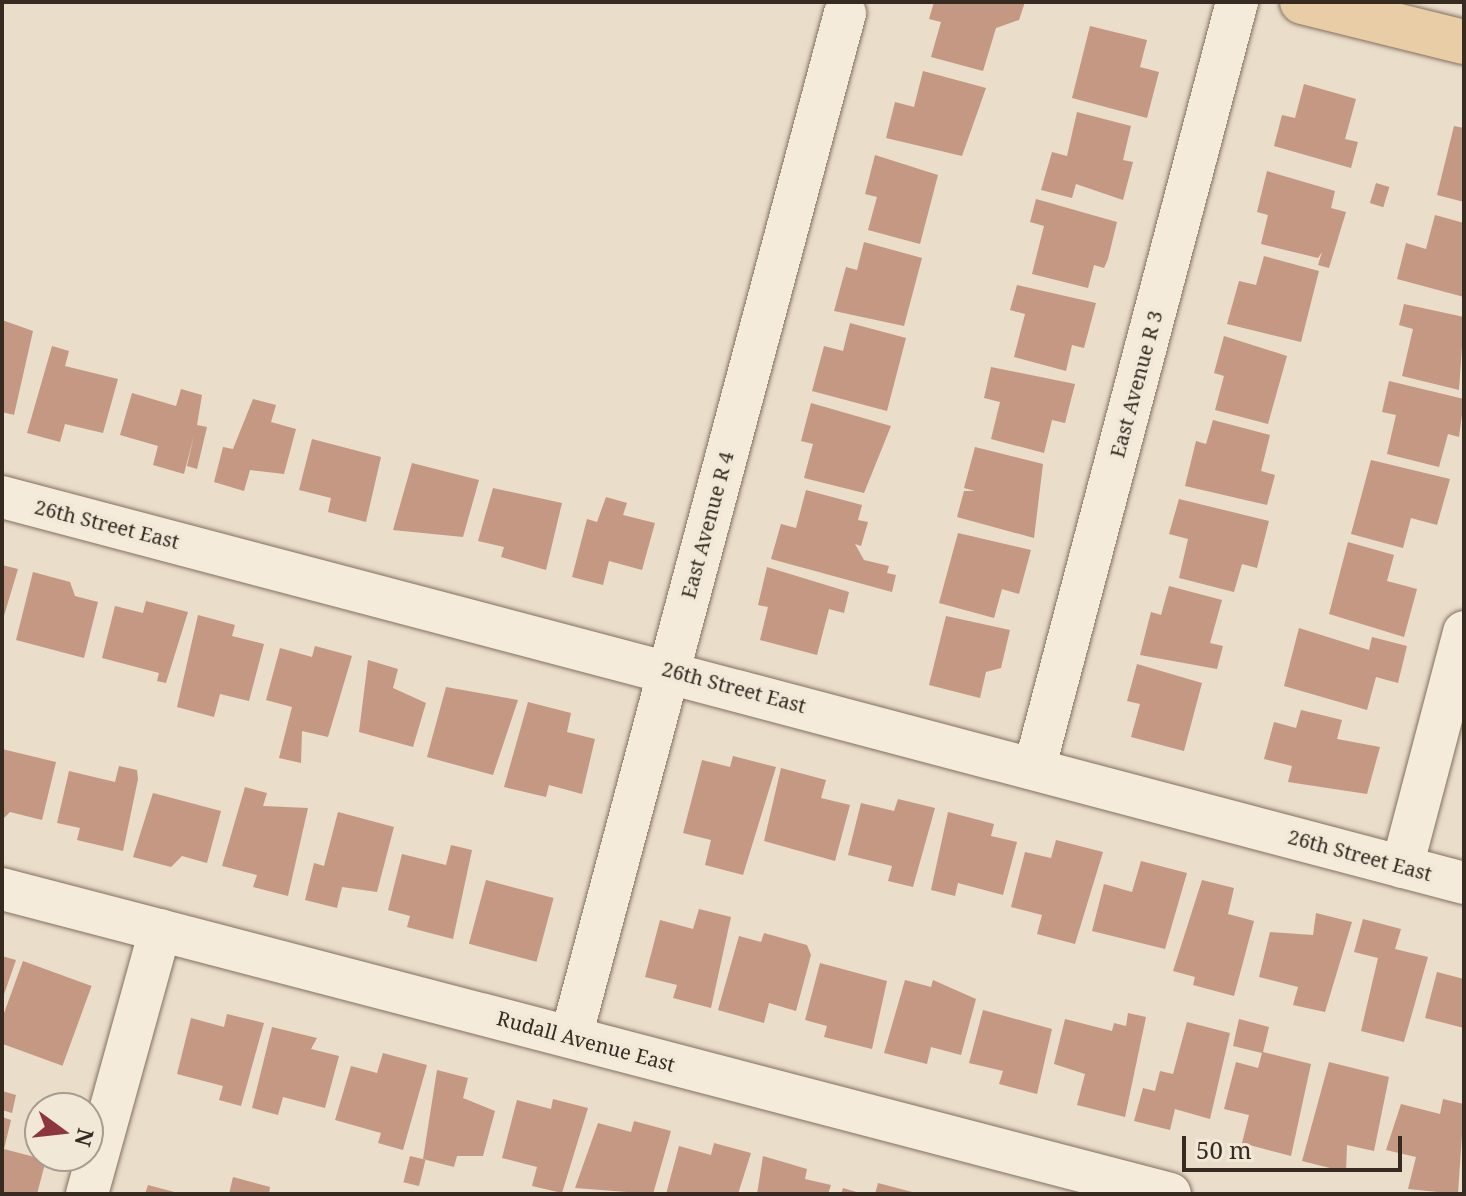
<!DOCTYPE html>
<html>
<head>
<meta charset="utf-8">
<style>
	body { margin:0 }
	#map { position:relative; width:1466px; height:1196px; overflow:hidden; background:#eaddc9; font-family:"Noto Serif",serif }
	div>[style] { position:absolute }
	.building>* { inset:0; background:#c49883; transform-origin:0 0 }
	.roads { filter:drop-shadow(0 0 2px #847060) drop-shadow(0 0 2px #847060) }
	.minor>* { height:42px; margin:-21px; padding:0 21px; transform-origin:21px; border-radius:21px; background:#f5ebdb }
	.major>* { height:44px; margin:-22px; padding:0 22px; transform-origin:22px; border-radius:22px; background:#e8cda6 }
	span { translate:-50% -50%; white-space:nowrap; text-align:center; line-height:1.15; -webkit-text-stroke:7px #f2e8d8; paint-order:stroke }
	.street-label { font-size:20px; color:#362a21 }
	.frame { position:absolute; inset:0; border:4px solid #362a21; pointer-events:none }
	.north { position:absolute; left:24px; top:1092px; width:80px; height:80px; box-sizing:border-box; background:#f2e8d8; border:2px solid #a79c8f; border-radius:50%; rotate:105deg; font-size:22px; font-weight:700; line-height:32px; text-align:center; color:#362a21 }
	.north::after { content:''; display:block; margin:auto; width:28px; height:36px; background:#8d363f; clip-path:polygon(50% 0,100% 100%,50% 72%,0 100%) }
	.scale { position:absolute; left:1182px; top:1136px; width:220px; height:36px; box-sizing:border-box; border:4px solid #362a21; border-top:0; padding-left:10px; font-size:24px; line-height:28px; white-space:nowrap; color:#362a21; -webkit-text-stroke:6px #f2e8d8; paint-order:stroke }
</style>
</head>
<body>
<div id="map">
	<div class="building">
		<div style="clip-path:polygon(934px 2px,999px 3px,1025px 2px,1019px 20px,996px 28px,983px 71px,931px 57px,941px 22px,929px 19px)"></div>
		<div style="clip-path:polygon(1090px 26px,1147px 40px,1140px 67px,1159px 72px,1147px 118px,1072px 98px)"></div>
		<div style="clip-path:polygon(923px 71px,986px 88px,962px 156px,886px 138px,895px 102px,914px 107px)"></div>
		<div style="clip-path:polygon(1304px 84px,1356px 99px,1345px 139px,1358px 142px,1351px 168px,1274px 146px,1282px 115px,1295px 118px)"></div>
		<div style="clip-path:polygon(1077px 112px,1131px 126px,1123px 160px,1133px 162px,1123px 200px,1076px 184px,1072px 198px,1041px 190px,1052px 152px,1067px 156px)"></div>
		<div style="clip-path:polygon(1454px 126px,1464px 128px,1464px 202px,1437px 195px)"></div>
		<div style="clip-path:polygon(875px 155px,938px 175px,920px 244px,868px 230px,877px 197px,865px 194px)"></div>
		<div style="clip-path:polygon(1267px 171px,1335px 191px,1331px 208px,1346px 212px,1329px 268px,1318px 265px,1322px 252px,1318px 258px,1261px 244px,1268px 215px,1257px 212px)"></div>
		<div style="left:1376px;top:183px;width:14px;height:21px;rotate:17deg"></div>
		<div style="clip-path:polygon(1036px 199px,1117px 222px,1108px 259px,1104px 268px,1094px 265px,1088px 288px,1032px 274px,1044px 226px,1030px 222px)"></div>
		<div style="clip-path:polygon(1435px 215px,1464px 223px,1464px 297px,1397px 279px,1406px 243px,1426px 249px)"></div>
		<div style="clip-path:polygon(864px 242px,922px 258px,904px 326px,834px 311px,846px 267px,857px 270px)"></div>
		<div style="clip-path:polygon(1264px 256px,1319px 271px,1301px 342px,1227px 324px,1239px 281px,1256px 285px)"></div>
		<div style="clip-path:polygon(1017px 285px,1096px 303px,1084px 348px,1072px 345px,1066px 371px,1014px 357px,1025px 314px,1010px 310px)"></div>
		<div style="clip-path:polygon(1404px 304px,1464px 317px,1459px 390px,1402px 376px,1413px 329px,1399px 325px)"></div>
		<div style="clip-path:polygon(2px 320px,33px 331px,14px 415px,2px 412px)"></div>
		<div style="clip-path:polygon(850px 323px,906px 338px,887px 411px,812px 391px,824px 346px,843px 351px)"></div>
		<div style="clip-path:polygon(1224px 336px,1287px 356px,1268px 424px,1215px 410px,1224px 376px,1214px 373px)"></div>
		<div style="clip-path:polygon(52px 346px,69px 351px,65px 366px,118px 379px,103px 433px,65px 424px,60px 442px,27px 433px)"></div>
		<div style="clip-path:polygon(991px 367px,1075px 384px,1065px 423px,1052px 420px,1044px 453px,991px 439px,1000px 402px,984px 398px)"></div>
		<div style="clip-path:polygon(1389px 381px,1464px 399px,1459px 437px,1448px 434px,1439px 467px,1387px 454px,1396px 415px,1382px 412px)"></div>
		<div style="clip-path:polygon(181px 389px,202px 395px,197px 425px,207px 427px,197px 469px,187px 466px,194px 435px,184px 474px,153px 465px,158px 446px,120px 435px,132px 393px,176px 406px)"></div>
		<div style="clip-path:polygon(253px 399px,276px 405px,271px 422px,296px 429px,284px 474px,250px 470px,244px 491px,214px 482px,223px 447px,233px 449px)"></div>
		<div style="clip-path:polygon(811px 403px,891px 426px,864px 493px,804px 478px,813px 444px,801px 441px)"></div>
		<div style="clip-path:polygon(1213px 420px,1270px 435px,1261px 471px,1275px 475px,1267px 505px,1185px 486px,1196px 441px,1206px 444px)"></div>
		<div style="clip-path:polygon(312px 439px,381px 457px,366px 522px,328px 512px,331px 498px,299px 490px)"></div>
		<div style="clip-path:polygon(975px 447px,1043px 464px,1034px 538px,957px 517px,964px 491px,975px 491px,964px 488px)"></div>
		<div style="clip-path:polygon(1371px 460px,1450px 479px,1437px 525px,1411px 518px,1403px 548px,1351px 534px)"></div>
		<div style="clip-path:polygon(412px 463px,479px 480px,463px 537px,393px 530px)"></div>
		<div style="clip-path:polygon(493px 488px,562px 503px,546px 570px,501px 557px,504px 547px,478px 541px)"></div>
		<div style="clip-path:polygon(806px 490px,862px 505px,858px 520px,868px 522px,861px 546px,855px 544px,864px 560px,889px 566px,887px 573px,896px 575px,892px 592px,771px 559px,781px 524px,796px 528px)"></div>
		<div style="clip-path:polygon(606px 497px,627px 503px,623px 515px,655px 523px,642px 570px,609px 561px,603px 585px,572px 577px,587px 519px,597px 522px)"></div>
		<div style="clip-path:polygon(1179px 499px,1269px 521px,1257px 568px,1242px 564px,1234px 592px,1179px 578px,1188px 539px,1169px 534px)"></div>
		<div style="clip-path:polygon(958px 533px,1031px 550px,1019px 594px,1002px 589px,994px 618px,939px 603px)"></div>
		<div style="clip-path:polygon(1348px 542px,1394px 555px,1387px 581px,1417px 589px,1404px 637px,1329px 614px)"></div>
		<div style="clip-path:polygon(2px 565px,18px 569px,3px 619px,2px 619px)"></div>
		<div style="clip-path:polygon(767px 567px,849px 592px,844px 613px,829px 609px,817px 655px,760px 640px,768px 607px,758px 605px)"></div>
		<div style="clip-path:polygon(33px 572px,70px 582px,75px 596px,98px 602px,84px 658px,16px 640px)"></div>
		<div style="clip-path:polygon(1169px 586px,1222px 600px,1210px 643px,1223px 646px,1217px 669px,1140px 655px,1151px 612px,1161px 615px)"></div>
		<div style="clip-path:polygon(146px 601px,188px 612px,166px 683px,157px 681px,159px 673px,102px 658px,115px 606px,143px 613px)"></div>
		<div style="clip-path:polygon(198px 615px,235px 625px,232px 636px,264px 644px,249px 701px,220px 694px,214px 717px,177px 707px)"></div>
		<div style="clip-path:polygon(946px 616px,1010px 630px,1001px 668px,986px 672px,980px 698px,929px 685px)"></div>
		<div style="clip-path:polygon(1299px 628px,1369px 650px,1372px 637px,1407px 646px,1398px 683px,1376px 677px,1367px 710px,1284px 686px)"></div>
		<div style="clip-path:polygon(315px 646px,352px 656px,328px 737px,302px 731px,301px 763px,279px 758px,292px 707px,266px 700px,280px 648px,312px 657px)"></div>
		<div style="clip-path:polygon(368px 660px,398px 669px,393px 688px,426px 703px,413px 747px,359px 732px)"></div>
		<div style="clip-path:polygon(1137px 664px,1202px 683px,1184px 751px,1131px 737px,1140px 704px,1127px 701px)"></div>
		<div style="clip-path:polygon(446px 687px,518px 700px,493px 775px,427px 757px)"></div>
		<div style="clip-path:polygon(528px 702px,571px 713px,567px 732px,595px 739px,582px 794px,549px 785px,546px 797px,504px 787px)"></div>
		<div style="clip-path:polygon(1301px 710px,1342px 720px,1337px 739px,1380px 747px,1367px 794px,1288px 782px,1292px 766px,1264px 759px,1274px 722px,1296px 728px)"></div>
		<div style="clip-path:polygon(2px 749px,56px 762px,42px 820px,10px 812px,2px 820px)"></div>
		<div style="clip-path:polygon(733px 756px,776px 767px,743px 875px,705px 865px,711px 840px,683px 833px,702px 760px,730px 767px)"></div>
		<div style="clip-path:polygon(119px 766px,137px 770px,138px 779px,123px 851px,77px 840px,80px 828px,57px 823px,69px 771px,115px 782px)"></div>
		<div style="clip-path:polygon(781px 768px,826px 780px,821px 798px,850px 805px,835px 861px,764px 841px)"></div>
		<div style="clip-path:polygon(245px 787px,267px 793px,263px 806px,308px 808px,288px 896px,253px 887px,257px 875px,222px 866px)"></div>
		<div style="clip-path:polygon(153px 793px,221px 811px,207px 863px,182px 856px,171px 867px,133px 857px)"></div>
		<div style="clip-path:polygon(898px 799px,935px 808px,913px 887px,888px 881px,892px 866px,848px 855px,861px 803px,894px 811px)"></div>
		<div style="clip-path:polygon(338px 812px,394px 827px,377px 892px,342px 887px,337px 908px,305px 900px,314px 863px,324px 866px)"></div>
		<div style="clip-path:polygon(948px 812px,994px 824px,991px 836px,1017px 842px,1003px 895px,958px 883px,955px 896px,931px 890px)"></div>
		<div style="clip-path:polygon(1056px 840px,1103px 852px,1075px 944px,1037px 934px,1042px 915px,1011px 907px,1025px 852px,1051px 858px)"></div>
		<div style="clip-path:polygon(451px 845px,472px 850px,453px 939px,407px 927px,410px 916px,388px 910px,402px 854px,446px 865px)"></div>
		<div style="clip-path:polygon(1141px 861px,1187px 873px,1165px 949px,1092px 931px,1104px 884px,1132px 892px)"></div>
		<div style="left:486px;top:880px;width:70px;height:66px;rotate:15deg"></div>
		<div style="clip-path:polygon(1202px 880px,1234px 888px,1228px 914px,1254px 921px,1234px 996px,1193px 985px,1195px 977px,1173px 971px)"></div>
		<div style="clip-path:polygon(699px 909px,731px 917px,711px 1008px,673px 998px,677px 985px,645px 977px,660px 920px,693px 929px)"></div>
		<div style="clip-path:polygon(1316px 913px,1352px 922px,1325px 1012px,1293px 1005px,1298px 987px,1259px 977px,1270px 932px,1313px 935px)"></div>
		<div style="clip-path:polygon(1363px 919px,1401px 929px,1395px 949px,1428px 957px,1404px 1042px,1361px 1031px,1378px 958px,1354px 952px)"></div>
		<div style="clip-path:polygon(764px 933px,807px 945px,811px 955px,796px 1011px,769px 1003px,764px 1023px,718px 1010px,739px 936px,761px 942px)"></div>
		<div style="clip-path:polygon(2px 956px,16px 960px,3px 997px,2px 997px)"></div>
		<div style="left:23px;top:961px;width:73px;height:85px;rotate:20deg"></div>
		<div style="clip-path:polygon(820px 963px,887px 981px,872px 1049px,824px 1037px,827px 1026px,805px 1020px)"></div>
		<div style="clip-path:polygon(1437px 972px,1464px 979px,1464px 1028px,1425px 1018px)"></div>
		<div style="clip-path:polygon(905px 980px,931px 987px,933px 980px,976px 999px,961px 1055px,931px 1047px,927px 1064px,884px 1053px)"></div>
		<div style="clip-path:polygon(983px 1010px,1052px 1029px,1037px 1094px,999px 1084px,1003px 1071px,969px 1063px)"></div>
		<div style="clip-path:polygon(1128px 1013px,1146px 1017px,1125px 1117px,1077px 1105px,1085px 1074px,1054px 1064px,1065px 1019px,1112px 1031px,1114px 1023px,1126px 1026px)"></div>
		<div style="clip-path:polygon(227px 1014px,264px 1023px,241px 1106px,219px 1100px,223px 1086px,177px 1074px,191px 1018px,224px 1027px)"></div>
		<div style="clip-path:polygon(1239px 1019px,1269px 1027px,1263px 1052px,1311px 1064px,1291px 1156px,1242px 1143px,1249px 1115px,1224px 1109px,1236px 1062px,1258px 1068px,1262px 1053px,1233px 1046px)"></div>
		<div style="clip-path:polygon(1187px 1022px,1230px 1033px,1210px 1119px,1175px 1109px,1170px 1130px,1134px 1121px,1143px 1088px,1155px 1091px,1160px 1071px,1173px 1074px)"></div>
		<div style="clip-path:polygon(272px 1027px,317px 1038px,311px 1049px,339px 1056px,325px 1108px,283px 1097px,278px 1115px,252px 1108px)"></div>
		<div style="clip-path:polygon(383px 1053px,427px 1065px,403px 1150px,378px 1143px,381px 1133px,335px 1120px,351px 1066px,377px 1073px)"></div>
		<div style="clip-path:polygon(1329px 1062px,1389px 1077px,1374px 1151px,1347px 1145px,1346px 1172px,1302px 1161px)"></div>
		<div style="clip-path:polygon(437px 1070px,468px 1078px,463px 1098px,495px 1111px,483px 1156px,457px 1156px,454px 1167px,423px 1159px)"></div>
		<div style="clip-path:polygon(2px 1091px,16px 1095px,12px 1113px,2px 1110px)"></div>
		<div style="clip-path:polygon(553px 1099px,588px 1108px,562px 1193px,532px 1186px,537px 1167px,502px 1158px,517px 1100px,551px 1109px)"></div>
		<div style="clip-path:polygon(1443px 1099px,1464px 1104px,1458px 1194px,1408px 1189px,1416px 1157px,1386px 1150px,1401px 1104px,1440px 1114px)"></div>
		<div style="clip-path:polygon(2px 1117px,11px 1120px,4px 1149px,46px 1160px,37px 1194px,2px 1194px)"></div>
		<div style="clip-path:polygon(634px 1121px,671px 1131px,653px 1194px,575px 1188px,598px 1123px,631px 1132px)"></div>
		<div style="clip-path:polygon(714px 1143px,751px 1153px,738px 1194px,666px 1194px,679px 1146px,711px 1155px)"></div>
		<div style="left:410px;top:1156px;width:16px;height:27px;rotate:14deg"></div>
		<div style="clip-path:polygon(763px 1156px,807px 1169px,805px 1179px,831px 1185px,828px 1194px,757px 1194px)"></div>
		<div style="clip-path:polygon(233px 1177px,270px 1187px,269px 1194px,229px 1194px)"></div>
		<div style="clip-path:polygon(878px 1183px,916px 1193px,915px 1194px,875px 1194px)"></div>
		<div style="clip-path:polygon(148px 1185px,178px 1193px,178px 1194px,145px 1194px)"></div>
		<div style="clip-path:polygon(843px 1188px,860px 1193px,860px 1194px,841px 1194px)"></div>
	</div>
	<div class="roads">
		<div class="minor">
			<div style="left:2px;top:497px;width:1512px;rotate:14.79deg"></div>
			<div style="left:1035px;top:766px;width:790px;rotate:-75.19deg"></div>
			<div style="left:1402px;top:867px;width:243px;rotate:-75.2deg"></div>
			<div style="left:2px;top:889px;width:1207px;rotate:14.63deg"></div>
			<div style="left:571px;top:1037px;width:1060px;rotate:-75.02deg"></div>
			<div style="left:87px;top:1194px;width:274px;rotate:-74.5deg"></div>
		</div>
		<div class="major">
			<div style="left:1302px;top:2px;width:167px;rotate:13.9deg"></div>
		</div>
	</div>
	<div class="street-label">
		<span style="left:1136px;top:384px;rotate:-75deg">East Avenue R 3</span>
		<span style="left:107px;top:524px;rotate:14deg">26th Street East</span>
		<span style="left:707px;top:525px;rotate:-75deg">East Avenue R 4</span>
		<span style="left:734px;top:687px;rotate:15deg">26th Street East</span>
		<span style="left:1360px;top:855px;rotate:15deg">26th Street East</span>
		<span style="left:586px;top:1041px;rotate:15deg">Rudall Avenue East</span>
	</div>
	<div class="frame"></div>
	<div class="north">N</div>
	<div class="scale">50 m</div>
</div>
</body>
</html>
